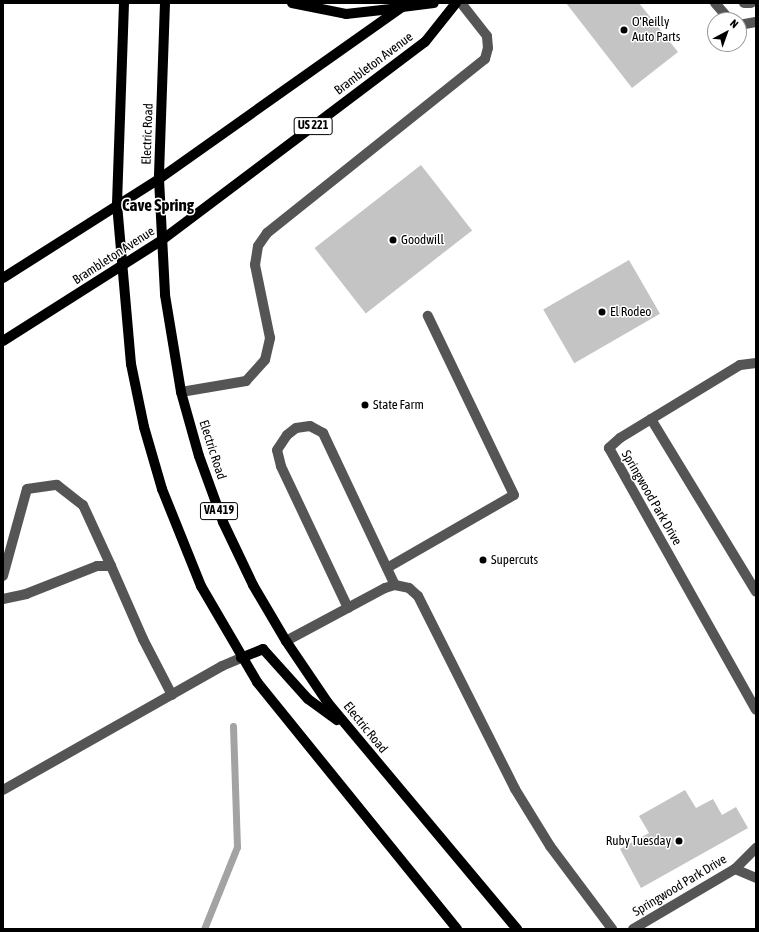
<!DOCTYPE html>
<html>
<head>
<meta charset="utf-8">
<style>
	body { margin:0 }
	#map { position:relative; width:759px; height:932px; overflow:hidden; background:#fff; font-family:"Asap Condensed",sans-serif }
	div>[style] { position:absolute }
	.stream>* { height:7px; margin:-3.5px; padding:0 3.5px; transform-origin:3.5px; border-radius:3.5px; background:#a3a3a3 }
	.building>* { inset:0; background:#c4c4c4; transform-origin:0 0 }
	.minor>* { height:10px; margin:-5px; padding:0 5px; transform-origin:5px; border-radius:5px; background:#555 }
	.major>* { height:10px; margin:-5px; padding:0 5px; transform-origin:5px; border-radius:5px; background:#000 }
	.dots>* { width:11px; height:11px; translate:-50% -50%; box-sizing:border-box; border:2px solid #fff; border-radius:50% }
	span { translate:-50% -50%; white-space:nowrap; text-align:center; line-height:1.15; -webkit-text-stroke:3px #fff; paint-order:stroke }
	.shield-label span { padding:1px 3px; background:#fff; border:1px solid; border-radius:3px; -webkit-text-stroke-width:0 }
	.shield-label { font-size:12px; color:#000; font-weight:700 }
	.poi-label { font-size:13px; color:#000 }
	.left { translate:0 -50%; text-align:left }
	.right { translate:-100% -50%; text-align:right }
	.street-label { font-size:13px; color:#000 }
	.district-label { font-size:17px; color:#000; font-weight:700 }
	.frame { position:absolute; inset:0; border:4px solid #000; pointer-events:none }
	.north { position:absolute; left:707px; top:12px; width:40px; height:40px; box-sizing:border-box; background:#fff; border:1px solid #999; border-radius:50%; rotate:41deg; font-size:11px; font-weight:700; line-height:16px; text-align:center; color:#000 }
	.north::after { content:''; display:block; margin:auto; width:14px; height:18px; background:#000; clip-path:polygon(50% 0,100% 100%,50% 72%,0 100%) }
</style>
</head>
<body>
<div id="map">
	<div class="stream">
		<div style="left:204px;top:929px;width:88px;rotate:-68.1deg"></div>
		<div style="left:237px;top:847px;width:121px;rotate:-91.9deg"></div>
	</div>
	<div class="building">
		<div style="clip-path:polygon(566px 3px,639px 3px,678px 52px,632px 88px)"></div>
		<div style="left:421px;top:165px;width:83px;height:135px;rotate:52deg"></div>
		<div style="left:629px;top:260px;width:62px;height:99px;rotate:60deg"></div>
		<div style="clip-path:polygon(685px 790px,696px 808px,713px 799px,722px 815px,736px 807px,748px 828px,641px 888px,620px 849px,649px 833px,639px 816px)"></div>
	</div>
	<div class="minor">
		<div style="left:715px;top:3px;width:23px;rotate:49deg"></div>
		<div style="left:744px;top:3px;width:7px"></div>
		<div style="left:739px;top:25px;width:17px;rotate:-10deg"></div>
		<div style="left:756px;top:363px;width:16px;rotate:173deg"></div>
		<div style="left:740px;top:365px;width:140px;rotate:148.7deg"></div>
		<div style="left:620px;top:438px;width:15px;rotate:138deg"></div>
		<div style="left:609px;top:448px;width:300px;rotate:60.7deg"></div>
		<div style="left:181px;top:392px;width:66px;rotate:-9.6deg"></div>
		<div style="left:246px;top:381px;width:28px;rotate:-48deg"></div>
		<div style="left:265px;top:360px;width:23px;rotate:-77deg"></div>
		<div style="left:270px;top:338px;width:75px;rotate:-101.6deg"></div>
		<div style="left:255px;top:265px;width:19px;rotate:-81deg"></div>
		<div style="left:258px;top:246px;width:16px;rotate:-55deg"></div>
		<div style="left:267px;top:233px;width:279px;rotate:-38.6deg"></div>
		<div style="left:485px;top:59px;width:11px;rotate:-75deg"></div>
		<div style="left:488px;top:48px;width:12px;rotate:-95deg"></div>
		<div style="left:487px;top:36px;width:42px;rotate:-128.2deg"></div>
		<div style="left:651px;top:419px;width:202px;rotate:58.7deg"></div>
		<div style="left:387px;top:568px;width:146px;rotate:-29.9deg"></div>
		<div style="left:514px;top:495px;width:199px;rotate:-115.7deg"></div>
		<div style="left:3px;top:576px;width:90px;rotate:-74.6deg"></div>
		<div style="left:27px;top:489px;width:30px;rotate:-8deg"></div>
		<div style="left:57px;top:485px;width:33px;rotate:38deg"></div>
		<div style="left:83px;top:505px;width:67px;rotate:65.3deg"></div>
		<div style="left:3px;top:599px;width:24px;rotate:-12deg"></div>
		<div style="left:26px;top:594px;width:76px;rotate:-21.5deg"></div>
		<div style="left:97px;top:566px;width:14px"></div>
		<div style="left:111px;top:566px;width:80px;rotate:66.3deg"></div>
		<div style="left:143px;top:639px;width:63px;rotate:62.6deg"></div>
		<div style="left:348px;top:608px;width:157px;rotate:-115.3deg"></div>
		<div style="left:281px;top:466px;width:16px;rotate:-104deg"></div>
		<div style="left:277px;top:450px;width:18px;rotate:-56deg"></div>
		<div style="left:287px;top:435px;width:11px;rotate:-38deg"></div>
		<div style="left:296px;top:428px;width:14px;rotate:-8deg"></div>
		<div style="left:310px;top:426px;width:15px;rotate:28deg"></div>
		<div style="left:323px;top:433px;width:168px;rotate:64.7deg"></div>
		<div style="left:286px;top:641px;width:112px;rotate:-28.2deg"></div>
		<div style="left:385px;top:588px;width:10px;rotate:-17deg"></div>
		<div style="left:395px;top:585px;width:14px;rotate:12deg"></div>
		<div style="left:409px;top:588px;width:12px;rotate:42deg"></div>
		<div style="left:418px;top:596px;width:216px;rotate:63.3deg"></div>
		<div style="left:515px;top:789px;width:67px;rotate:58.4deg"></div>
		<div style="left:550px;top:846px;width:104px;rotate:53.2deg"></div>
		<div style="left:3px;top:790px;width:252px;rotate:-29.5deg"></div>
		<div style="left:222px;top:666px;width:21px;rotate:-23deg"></div>
		<div style="left:735px;top:869px;width:23px;rotate:23deg"></div>
		<div style="left:633px;top:929px;width:118px;rotate:-30.5deg"></div>
		<div style="left:735px;top:869px;width:30px;rotate:-45deg"></div>
	</div>
	<div class="major">
		<div style="left:124px;top:3px;width:201px;rotate:92deg"></div>
		<div style="left:117px;top:204px;width:161px;rotate:85deg"></div>
		<div style="left:131px;top:364px;width:64px;rotate:78.3deg"></div>
		<div style="left:144px;top:427px;width:65px;rotate:73.8deg"></div>
		<div style="left:162px;top:489px;width:105px;rotate:68.1deg"></div>
		<div style="left:201px;top:586px;width:111px;rotate:59.7deg"></div>
		<div style="left:257px;top:682px;width:318px;rotate:51deg"></div>
		<div style="left:165px;top:3px;width:176px;rotate:92deg"></div>
		<div style="left:159px;top:179px;width:116px;rotate:87deg"></div>
		<div style="left:165px;top:295px;width:98px;rotate:80.6deg"></div>
		<div style="left:181px;top:392px;width:66px;rotate:74.3deg"></div>
		<div style="left:199px;top:456px;width:70px;rotate:70deg"></div>
		<div style="left:223px;top:522px;width:70px;rotate:64.5deg"></div>
		<div style="left:253px;top:585px;width:65px;rotate:59.5deg"></div>
		<div style="left:286px;top:641px;width:75px;rotate:55.9deg"></div>
		<div style="left:328px;top:703px;width:295px;rotate:50.1deg"></div>
		<div style="left:292px;top:3px;width:55px;rotate:11.5deg"></div>
		<div style="left:346px;top:14px;width:54px;rotate:-6.3deg"></div>
		<div style="left:3px;top:278px;width:185px;rotate:-32.4deg"></div>
		<div style="left:159px;top:179px;width:298px;rotate:-35.3deg"></div>
		<div style="left:402px;top:7px;width:32px;rotate:-7deg"></div>
		<div style="left:3px;top:341px;width:188px;rotate:-32.4deg"></div>
		<div style="left:162px;top:240px;width:329px;rotate:-37deg"></div>
		<div style="left:425px;top:42px;width:50px;rotate:-51.5deg"></div>
		<div style="left:241px;top:658px;width:24px;rotate:-22deg"></div>
		<div style="left:263px;top:649px;width:67px;rotate:48deg"></div>
		<div style="left:308px;top:699px;width:36px;rotate:36deg"></div>
	</div>
	<div class="dots">
		<div style="left:624px;top:30px;background:#000"></div>
		<div style="left:393px;top:240px;background:#000"></div>
		<div style="left:602px;top:312px;background:#000"></div>
		<div style="left:365px;top:405px;background:#000"></div>
		<div style="left:483px;top:560px;background:#000"></div>
		<div style="left:679px;top:841px;background:#000"></div>
	</div>
	<div class="shield-label">
		<span style="left:313px;top:126px">US 221</span>
		<span style="left:219px;top:511px">VA 419</span>
	</div>
	<div class="poi-label">
		<span class="left" style="left:632px;top:30px">O'Reilly<br>Auto Parts</span>
		<span class="left" style="left:401px;top:240px">Goodwill</span>
		<span class="left" style="left:610px;top:312px">El Rodeo</span>
		<span class="left" style="left:373px;top:405px">State Farm</span>
		<span class="left" style="left:491px;top:560px">Supercuts</span>
		<span class="right" style="left:671px;top:841px">Ruby Tuesday</span>
	</div>
	<div class="street-label">
		<span style="left:374px;top:64px;rotate:-37deg">Brambleton Avenue</span>
		<span style="left:148px;top:134px;rotate:-88deg">Electric Road</span>
		<span style="left:114px;top:256px;rotate:-33deg">Brambleton Avenue</span>
		<span style="left:212px;top:450px;rotate:72deg">Electric Road</span>
		<span style="left:651px;top:498px;rotate:60deg">Springwood Park Drive</span>
		<span style="left:365px;top:728px;rotate:51deg">Electric Road</span>
		<span style="left:680px;top:886px;rotate:-31deg">Springwood Park Drive</span>
	</div>
	<div class="district-label">
		<span style="left:158px;top:206px">Cave Spring</span>
	</div>
	<div class="frame"></div>
	<div class="north">N</div>
</div>
</body>
</html>
